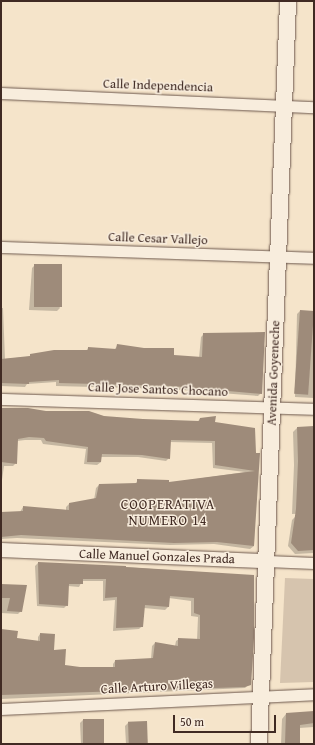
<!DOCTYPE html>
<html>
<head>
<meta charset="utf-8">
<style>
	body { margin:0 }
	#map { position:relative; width:315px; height:745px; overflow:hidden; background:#f5e4ca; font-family:"Gentium Book Plus",serif }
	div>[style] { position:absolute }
	.green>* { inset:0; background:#d6c4ae }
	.shadow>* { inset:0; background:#0003 }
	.building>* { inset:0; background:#9e8b7a; transform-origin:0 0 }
	.roads { filter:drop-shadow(0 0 1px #6d584d) drop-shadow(0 0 1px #6d584d) }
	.minor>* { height:11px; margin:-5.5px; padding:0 5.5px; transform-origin:5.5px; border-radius:5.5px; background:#f8eddd }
	.tertiary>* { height:14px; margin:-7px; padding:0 7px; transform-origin:7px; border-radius:7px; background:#f8eddd }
	.secondary>* { height:16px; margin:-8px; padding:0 8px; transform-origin:8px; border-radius:8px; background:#f8eddd }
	span { translate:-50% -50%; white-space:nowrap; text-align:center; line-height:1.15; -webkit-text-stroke:3px #f8eddd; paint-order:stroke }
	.street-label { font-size:13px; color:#402a23 }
	.neighbourhood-label { font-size:14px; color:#402a23; letter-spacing:1px }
	.frame { position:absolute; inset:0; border:2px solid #402a23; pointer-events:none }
	.scale { position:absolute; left:173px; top:715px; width:103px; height:18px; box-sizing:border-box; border:2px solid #402a23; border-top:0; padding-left:5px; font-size:12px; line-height:14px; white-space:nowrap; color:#402a23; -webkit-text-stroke:3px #f8eddd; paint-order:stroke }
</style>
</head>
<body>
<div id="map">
	<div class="green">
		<div style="clip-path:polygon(285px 578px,314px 579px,314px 682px,280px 683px)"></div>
	</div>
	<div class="shadow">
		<div style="clip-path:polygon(35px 265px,60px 308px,57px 311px,29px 310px,32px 268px)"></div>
		<div style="clip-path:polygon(1px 308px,3px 308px,5px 359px,86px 351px,88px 348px,114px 350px,118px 345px,173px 356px,199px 358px,201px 337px,204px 334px,261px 393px,258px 396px,169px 389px,56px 386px,56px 382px,27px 384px,25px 387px,1px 386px)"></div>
		<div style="clip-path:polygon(300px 311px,314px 312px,314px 398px,295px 397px,297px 314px)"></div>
		<div style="clip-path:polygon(1px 408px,143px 420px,197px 422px,200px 419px,214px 423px,256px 454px,254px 546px,250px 549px,214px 544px,170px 545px,17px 538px,1px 539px,1px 513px,20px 512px,23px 507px,66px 510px,66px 507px,69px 504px,94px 500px,96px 488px,99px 485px,135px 484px,138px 480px,168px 483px,245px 472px,213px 468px,212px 443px,169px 442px,169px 458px,166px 461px,138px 457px,101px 457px,101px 462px,97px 465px,84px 464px,86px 449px,43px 444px,41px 440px,25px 440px,17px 441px,16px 463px,13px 466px,4px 466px,1px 487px)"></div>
		<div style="clip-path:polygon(314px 427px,314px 513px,292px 514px,294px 465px,293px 432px,297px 428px)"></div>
		<div style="clip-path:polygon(295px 517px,314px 524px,314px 553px,295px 554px,288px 546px,292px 520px)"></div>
		<div style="clip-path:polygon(38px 563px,125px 567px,253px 576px,248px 685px,245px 688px,1px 699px,1px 630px,16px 639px,38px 642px,38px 637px,40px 634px,64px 666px,80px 668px,113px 668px,113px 664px,115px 661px,151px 659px,152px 646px,155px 643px,175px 646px,176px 641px,179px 639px,197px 640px,198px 617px,191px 616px,191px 601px,169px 598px,168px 607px,165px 610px,144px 608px,142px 626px,139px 629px,113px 631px,115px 600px,103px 601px,103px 581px,82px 581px,79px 587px,68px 586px,67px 605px,64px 608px,37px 606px,35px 566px)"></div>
		<div style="clip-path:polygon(1px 585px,21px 611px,18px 614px,1px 613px)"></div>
		<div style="clip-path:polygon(314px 712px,314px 727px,299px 728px,299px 744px,281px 744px,282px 719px,286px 714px)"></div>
		<div style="clip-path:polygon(83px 720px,103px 744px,81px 744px,80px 723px)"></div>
		<div style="clip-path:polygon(128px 723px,147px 744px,126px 744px,125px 726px)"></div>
	</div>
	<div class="building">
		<div style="left:34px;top:264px;width:28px;height:43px"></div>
		<div style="left:300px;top:310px;width:14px;height:84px;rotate:4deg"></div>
		<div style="clip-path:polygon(265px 332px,262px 394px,172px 386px,59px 383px,59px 380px,29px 382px,29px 384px,1px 383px,1px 359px,30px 356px,30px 354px,54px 350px,88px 350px,88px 347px,116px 349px,117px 344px,144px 348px,174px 348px,174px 355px,202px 357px,203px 333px)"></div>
		<div style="clip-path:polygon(1px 408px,28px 408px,46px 411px,89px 411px,104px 416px,143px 419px,199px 421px,200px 418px,216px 416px,215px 422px,255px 428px,256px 453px,260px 453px,254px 546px,217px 542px,174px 543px,21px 535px,1px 537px,1px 512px,23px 511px,23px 506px,69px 510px,69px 503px,96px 498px,99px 484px,137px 483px,137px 479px,169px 480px,169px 482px,255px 471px,215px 465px,215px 441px,171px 440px,170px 459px,142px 455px,102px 454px,101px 462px,87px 462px,88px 447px,46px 441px,44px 438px,29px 437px,18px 439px,17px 464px,1px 462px)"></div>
		<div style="clip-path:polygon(314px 426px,314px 550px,298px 551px,291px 543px,296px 509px,298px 461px,297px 427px)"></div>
		<div style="clip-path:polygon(38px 562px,126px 566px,126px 567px,254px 575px,254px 638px,251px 685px,245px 687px,1px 695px,1px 629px,18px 631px,17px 638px,40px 641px,40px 633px,55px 634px,54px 650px,66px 649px,65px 665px,80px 667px,115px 667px,115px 660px,153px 658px,155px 642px,178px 646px,178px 638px,200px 639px,200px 615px,194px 613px,194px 598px,170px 596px,169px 607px,145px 605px,143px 627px,116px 628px,117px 597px,105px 598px,106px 579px,83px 579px,83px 584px,69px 584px,68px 606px,39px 604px)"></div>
		<div style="clip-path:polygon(1px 584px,27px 585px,22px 612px,7px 611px,10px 598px,1px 598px)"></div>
		<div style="clip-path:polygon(314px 711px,314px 723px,300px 725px,300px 744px,285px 744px,286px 713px)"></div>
		<div style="left:83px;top:719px;width:21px;height:25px"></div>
		<div style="left:147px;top:721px;width:23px;height:19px;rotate:88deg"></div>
	</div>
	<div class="roads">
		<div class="minor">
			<div style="left:1px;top:93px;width:313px;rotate:2.6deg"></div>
			<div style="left:1px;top:247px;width:313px;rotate:2deg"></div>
			<div style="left:1px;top:399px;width:313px;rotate:1.8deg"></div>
			<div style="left:267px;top:561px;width:47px;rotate:2.4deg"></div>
			<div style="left:1px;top:709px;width:313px;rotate:-2.7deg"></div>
		</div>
		<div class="tertiary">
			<div style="left:1px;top:550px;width:266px;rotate:2.4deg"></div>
		</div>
		<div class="secondary">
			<div style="left:259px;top:744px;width:744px;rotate:-87.76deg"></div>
		</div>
	</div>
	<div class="street-label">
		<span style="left:158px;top:86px;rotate:2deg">Calle Independencia</span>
		<span style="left:158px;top:239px;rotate:2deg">Calle Cesar Vallejo</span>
		<span style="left:274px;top:373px;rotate:-88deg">Avenida Goyeneche</span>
		<span style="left:158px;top:390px;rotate:2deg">Calle Jose Santos Chocano</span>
		<span style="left:157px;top:557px;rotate:2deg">Calle Manuel Gonzales Prada</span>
		<span style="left:157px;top:687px;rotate:-3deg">Calle Arturo Villegas</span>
	</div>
	<div class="neighbourhood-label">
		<span style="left:168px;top:512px">COOPERATIVA<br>NUMERO 14</span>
	</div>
	<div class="frame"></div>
	<div class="scale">50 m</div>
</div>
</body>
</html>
